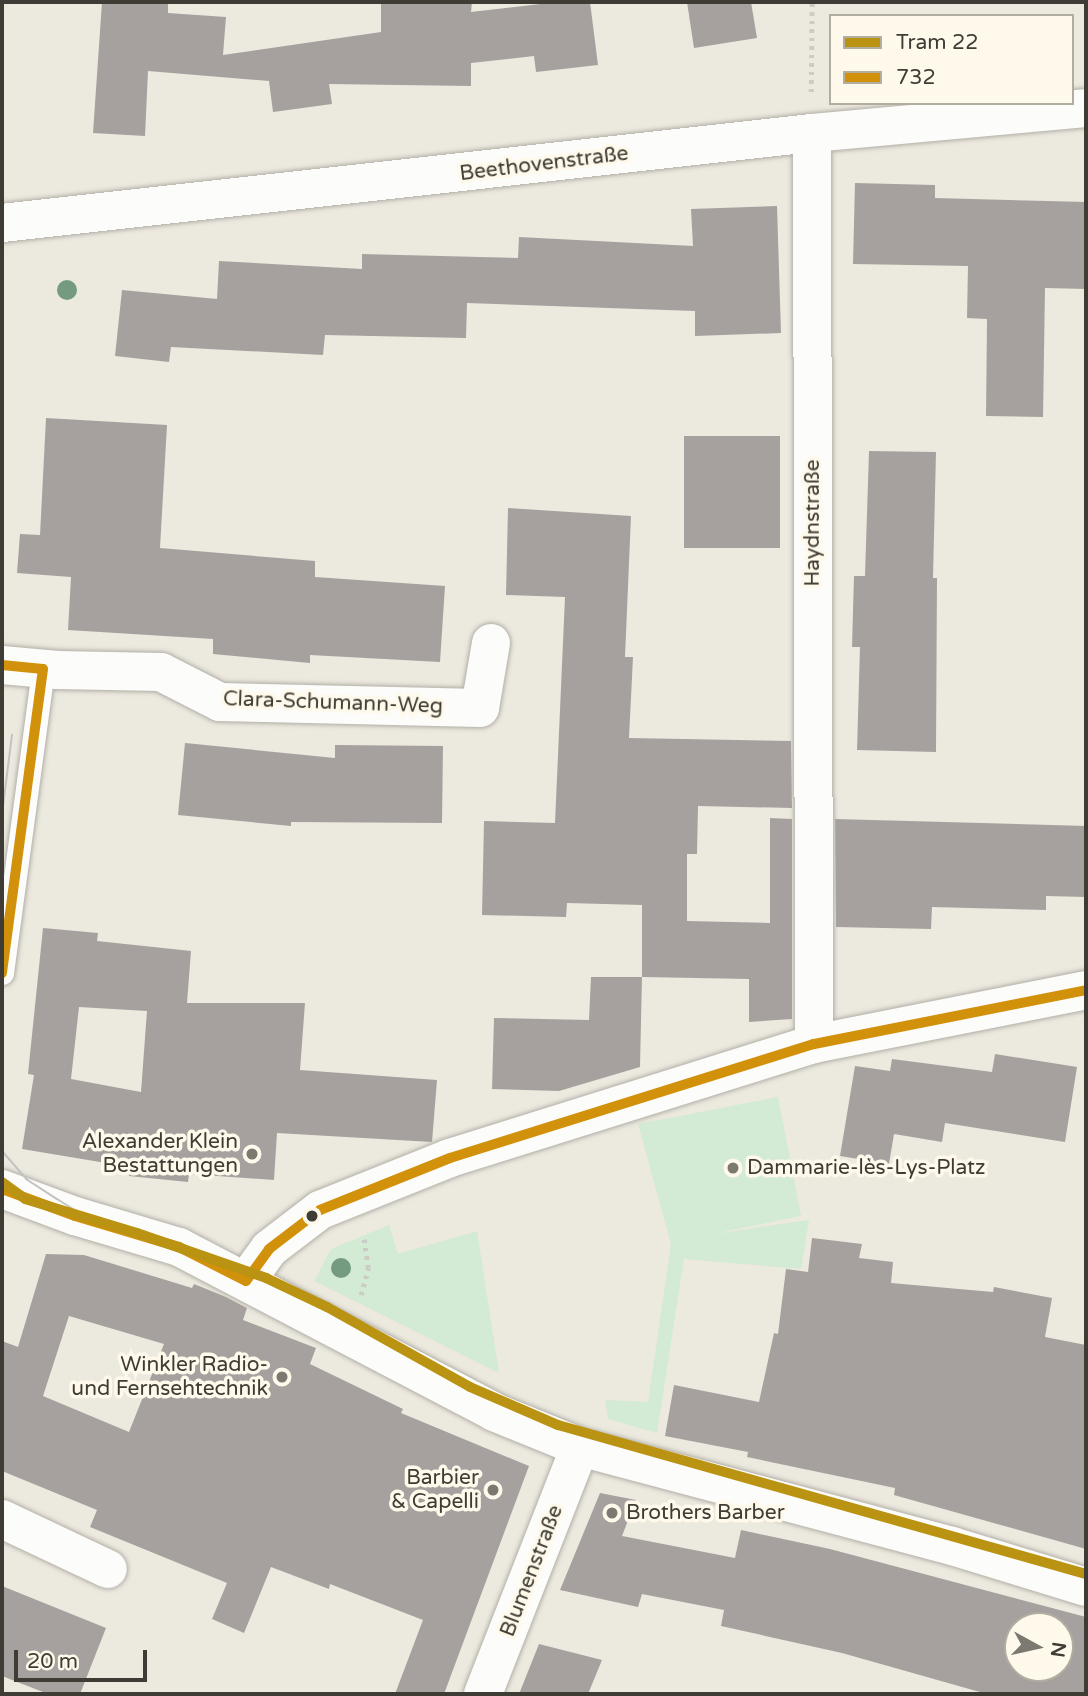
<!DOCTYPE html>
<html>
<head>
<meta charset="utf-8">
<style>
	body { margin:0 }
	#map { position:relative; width:1088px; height:1696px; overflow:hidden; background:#ece9df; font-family:"Varela Round",sans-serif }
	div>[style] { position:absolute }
	.green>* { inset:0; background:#d3ead5 }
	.building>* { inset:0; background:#a6a19e; transform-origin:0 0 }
	.path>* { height:4.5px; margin-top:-2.25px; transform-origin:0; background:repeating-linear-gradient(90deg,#cccbc6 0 3.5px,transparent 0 8.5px) }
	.roads { filter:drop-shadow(0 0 2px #b2afa7) drop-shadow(0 0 2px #b2afa7) }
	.service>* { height:23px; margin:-11.5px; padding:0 11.5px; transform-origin:11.5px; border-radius:11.5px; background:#fcfcfa }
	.minor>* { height:38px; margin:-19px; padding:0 19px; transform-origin:19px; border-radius:19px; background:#fcfcfa }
	.tertiary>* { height:38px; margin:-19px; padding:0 19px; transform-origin:19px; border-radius:19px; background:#fcfcfa }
	.tram>* { height:2px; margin:-1px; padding:0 1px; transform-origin:1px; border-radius:1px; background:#c2c2c0 }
	.bus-1>* { height:10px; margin:-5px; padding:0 5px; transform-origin:5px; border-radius:5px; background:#d2910a }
	.tram-1>* { height:10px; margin:-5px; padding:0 5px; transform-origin:5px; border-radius:5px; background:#ba9312 }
	.trees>* { width:20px; height:20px; margin:-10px; border-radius:50%; background:#749a80 }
	.dots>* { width:19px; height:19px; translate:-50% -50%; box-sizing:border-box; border:4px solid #fef9ea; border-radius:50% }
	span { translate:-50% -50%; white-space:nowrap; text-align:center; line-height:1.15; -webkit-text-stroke:7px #fef9ea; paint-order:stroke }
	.street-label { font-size:21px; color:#3e3c34 }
	.poi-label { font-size:21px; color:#3e3c34 }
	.right { translate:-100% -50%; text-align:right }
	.left { translate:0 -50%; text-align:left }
	.frame { position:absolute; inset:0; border:4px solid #3e3c34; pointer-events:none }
	.legend { position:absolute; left:829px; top:14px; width:245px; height:91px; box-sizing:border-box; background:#fef9ea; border:2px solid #b1ada1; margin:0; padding:9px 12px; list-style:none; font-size:21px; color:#3e3c34 }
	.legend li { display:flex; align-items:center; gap:14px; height:35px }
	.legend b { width:35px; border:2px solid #b1ada1 }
	.north { position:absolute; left:1004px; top:1612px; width:70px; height:70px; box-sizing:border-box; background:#fef9ea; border:2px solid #b1ada1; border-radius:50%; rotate:98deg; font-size:19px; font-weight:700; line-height:28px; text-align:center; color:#3e3c34 }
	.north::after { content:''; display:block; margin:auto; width:24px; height:32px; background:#7b7970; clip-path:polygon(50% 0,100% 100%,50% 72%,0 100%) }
	.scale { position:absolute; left:14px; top:1650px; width:133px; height:32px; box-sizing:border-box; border:4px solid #3e3c34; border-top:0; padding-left:9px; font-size:21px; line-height:24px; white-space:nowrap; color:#3e3c34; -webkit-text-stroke:5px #fef9ea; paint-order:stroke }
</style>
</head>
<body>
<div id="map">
	<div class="green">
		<div style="clip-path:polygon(778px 1097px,801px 1216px,713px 1234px,809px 1220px,801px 1269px,684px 1259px,657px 1433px,608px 1419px,605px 1400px,648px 1402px,671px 1244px,638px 1124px)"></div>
		<div style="clip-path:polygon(389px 1225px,398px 1254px,477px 1231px,499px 1373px,314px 1281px,331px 1249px)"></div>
	</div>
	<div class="building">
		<div style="clip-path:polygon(102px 2px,168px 2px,168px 13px,226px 17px,223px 55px,381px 32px,381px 2px,472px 2px,471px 12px,558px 2px,590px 2px,598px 65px,536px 72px,534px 56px,471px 63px,471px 86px,329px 84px,332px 104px,273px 112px,269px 81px,148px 71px,145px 136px,93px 133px)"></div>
		<div style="clip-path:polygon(687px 2px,751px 2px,757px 38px,694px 48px)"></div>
		<div style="clip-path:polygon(855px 183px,935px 185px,935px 198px,1086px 202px,1086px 289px,1045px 288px,1043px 417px,986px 416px,987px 319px,967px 318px,968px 266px,853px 264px)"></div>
		<div style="clip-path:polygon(777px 206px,781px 333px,695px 336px,695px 311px,467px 303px,466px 338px,325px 335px,323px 355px,171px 347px,169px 362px,115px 356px,122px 290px,217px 299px,219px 261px,362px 269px,362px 254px,518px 258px,519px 237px,693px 246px,691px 209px)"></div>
		<div style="clip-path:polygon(46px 418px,167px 425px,160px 548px,315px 561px,315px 577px,445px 586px,440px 662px,310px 655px,310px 663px,213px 654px,213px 639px,68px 630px,71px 577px,17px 573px,20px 534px,40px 535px)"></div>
		<div style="left:684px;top:436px;width:96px;height:112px"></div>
		<div style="clip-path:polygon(869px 451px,936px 452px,933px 578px,937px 578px,936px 752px,857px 750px,860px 647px,852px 647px,854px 576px,865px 576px)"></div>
		<div style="clip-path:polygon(508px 508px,631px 516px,625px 657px,633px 657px,629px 738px,791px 741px,792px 808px,698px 806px,697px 854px,687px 854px,687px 921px,770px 923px,770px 818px,792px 819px,792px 1019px,749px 1022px,749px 979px,642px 977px,642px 905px,567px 903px,566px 917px,482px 915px,484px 821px,555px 823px,565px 597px,506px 595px)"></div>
		<div style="clip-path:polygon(185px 743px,335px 758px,335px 745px,443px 746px,442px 823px,291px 822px,291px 826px,178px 815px)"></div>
		<div style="clip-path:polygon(835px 819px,1086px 826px,1086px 897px,1046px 896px,1046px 910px,932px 907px,931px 929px,836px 927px)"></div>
		<div style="clip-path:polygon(evenodd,43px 928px,98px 933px,97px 941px,191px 951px,187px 1003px,305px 1003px,300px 1070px,437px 1080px,432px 1142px,277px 1133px,274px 1180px,189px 1174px,188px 1182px,129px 1176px,130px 1167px,22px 1149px,34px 1075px,28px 1074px,43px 928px,79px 1007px,147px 1011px,141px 1092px,71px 1079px,79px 1007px)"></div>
		<div style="clip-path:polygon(591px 977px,642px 977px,640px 1067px,559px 1091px,492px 1089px,494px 1018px,589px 1020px)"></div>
		<div style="clip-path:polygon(995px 1054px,1077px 1067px,1065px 1142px,945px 1123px,942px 1142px,894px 1134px,889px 1164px,840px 1156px,855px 1066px,890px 1071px,892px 1059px,992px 1072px)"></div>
		<div style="clip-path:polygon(812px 1238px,862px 1244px,859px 1258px,893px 1262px,891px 1283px,993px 1292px,994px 1287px,1052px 1298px,1045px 1337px,1086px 1345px,1086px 1549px,894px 1495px,895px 1488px,747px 1457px,748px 1452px,665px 1436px,674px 1385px,759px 1402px,774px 1333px,778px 1334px,786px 1269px,808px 1272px)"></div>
		<div style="clip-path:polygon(evenodd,46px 1254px,84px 1255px,192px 1288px,194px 1284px,226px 1297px,247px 1308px,243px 1320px,316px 1348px,310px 1364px,403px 1409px,401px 1413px,529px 1466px,444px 1694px,395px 1694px,423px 1620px,330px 1584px,329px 1589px,271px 1567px,244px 1633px,212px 1619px,227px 1583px,90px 1527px,97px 1510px,2px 1471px,2px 1341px,18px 1347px,46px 1254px,69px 1316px,164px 1344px,129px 1432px,43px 1396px,69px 1316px)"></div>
		<div style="clip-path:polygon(evenodd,600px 1493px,636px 1500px,622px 1536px,735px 1558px,741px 1530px,830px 1549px,1086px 1617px,1086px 1694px,987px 1694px,842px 1653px,721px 1626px,724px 1610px,642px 1594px,638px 1607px,560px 1590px,600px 1493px,1018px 1626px,1060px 1626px,1060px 1668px,1018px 1668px,1018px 1626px)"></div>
		<div style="clip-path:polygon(2px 1586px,106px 1628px,80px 1694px,48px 1694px,2px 1676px)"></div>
		<div style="clip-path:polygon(539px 1644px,602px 1660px,588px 1694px,519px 1694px)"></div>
	</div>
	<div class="path">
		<div style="left:811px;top:92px;width:90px;rotate:-89.4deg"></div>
		<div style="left:361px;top:1295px;width:28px;rotate:-75deg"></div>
		<div style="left:368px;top:1268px;width:29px;rotate:-98deg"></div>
	</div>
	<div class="roads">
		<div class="service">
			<div style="left:2px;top:973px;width:307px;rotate:-82.3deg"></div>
		</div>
		<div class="minor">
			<div style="left:812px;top:133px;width:911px;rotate:89.87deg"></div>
			<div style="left:2px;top:223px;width:815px;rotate:-6.34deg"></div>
			<div style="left:812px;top:133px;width:275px;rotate:-5.2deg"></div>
			<div style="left:2px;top:665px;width:56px;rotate:5.1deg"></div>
			<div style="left:58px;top:670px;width:103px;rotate:1.1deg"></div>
			<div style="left:161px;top:672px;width:66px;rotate:27deg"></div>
			<div style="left:220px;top:702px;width:260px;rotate:1.3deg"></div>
			<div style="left:480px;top:708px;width:66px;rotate:-80.4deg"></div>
			<div style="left:2px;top:1519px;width:117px;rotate:25.3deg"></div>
			<div style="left:483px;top:1694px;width:265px;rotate:-68.6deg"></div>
		</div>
		<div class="tertiary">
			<div style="left:2px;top:1189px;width:78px;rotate:20.3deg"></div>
			<div style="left:75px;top:1216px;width:109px;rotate:16.6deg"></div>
			<div style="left:179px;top:1247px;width:356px;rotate:27.6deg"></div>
			<div style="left:494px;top:1412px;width:93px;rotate:22.1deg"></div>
			<div style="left:580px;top:1447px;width:385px;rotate:14.9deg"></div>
			<div style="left:952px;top:1546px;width:140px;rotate:17deg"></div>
			<div style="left:246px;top:1281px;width:39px;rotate:-54deg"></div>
			<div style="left:269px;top:1249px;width:64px;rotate:-37.4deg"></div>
			<div style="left:320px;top:1210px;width:140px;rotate:-21.8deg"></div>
			<div style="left:450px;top:1158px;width:381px;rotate:-17.4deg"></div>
			<div style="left:814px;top:1044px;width:277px;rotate:-11.2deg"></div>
		</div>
	</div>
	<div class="tram">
		<div style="left:2px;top:814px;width:80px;rotate:-82.8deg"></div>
		<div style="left:2px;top:1151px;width:37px;rotate:49deg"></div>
		<div style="left:26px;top:1179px;width:37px;rotate:33deg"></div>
		<div style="left:57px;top:1199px;width:25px;rotate:32deg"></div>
		<div style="left:78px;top:1212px;width:63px;rotate:19.6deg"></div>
	</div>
	<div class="bus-1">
		<div style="left:2px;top:665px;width:41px;rotate:5.6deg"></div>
		<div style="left:43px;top:669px;width:307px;rotate:97.7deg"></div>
		<div style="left:2px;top:1189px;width:78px;rotate:20.3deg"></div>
		<div style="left:75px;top:1216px;width:109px;rotate:16.6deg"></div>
		<div style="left:179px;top:1247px;width:75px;rotate:26.9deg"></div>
		<div style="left:246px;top:1281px;width:39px;rotate:-54deg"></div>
		<div style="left:269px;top:1249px;width:64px;rotate:-37.4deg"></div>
		<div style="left:320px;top:1210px;width:140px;rotate:-21.8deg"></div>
		<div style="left:450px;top:1158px;width:381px;rotate:-17.4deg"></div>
		<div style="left:814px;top:1044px;width:277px;rotate:-11.2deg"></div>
	</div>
	<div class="tram-1">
		<div style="left:2px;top:1182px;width:29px;rotate:36deg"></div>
		<div style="left:25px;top:1199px;width:117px;rotate:16.9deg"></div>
		<div style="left:137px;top:1233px;width:137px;rotate:19.2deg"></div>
		<div style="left:266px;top:1278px;width:68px;rotate:25.4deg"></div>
		<div style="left:327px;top:1307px;width:164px;rotate:29.2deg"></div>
		<div style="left:470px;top:1387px;width:96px;rotate:23.4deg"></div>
		<div style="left:558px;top:1425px;width:549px;rotate:15.76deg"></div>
	</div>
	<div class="trees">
		<div style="left:67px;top:290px"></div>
		<div style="left:341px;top:1268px"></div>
	</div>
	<div class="dots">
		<div style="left:252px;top:1154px;background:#7b7970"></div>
		<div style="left:733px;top:1168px;background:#7b7970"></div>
		<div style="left:312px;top:1216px;background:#3e3c34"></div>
		<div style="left:282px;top:1377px;background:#7b7970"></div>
		<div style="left:493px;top:1490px;background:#7b7970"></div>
		<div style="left:612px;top:1513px;background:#7b7970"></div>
	</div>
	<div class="street-label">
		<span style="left:544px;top:164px;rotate:-7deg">Beethovenstraße</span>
		<span style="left:813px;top:523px;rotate:-90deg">Haydnstraße</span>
		<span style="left:333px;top:703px;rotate:2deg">Clara-Schumann-Weg</span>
		<span style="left:532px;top:1571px;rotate:-69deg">Blumenstraße</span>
	</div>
	<div class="poi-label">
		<span class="right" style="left:238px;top:1154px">Alexander Klein<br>Bestattungen</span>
		<span class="left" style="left:747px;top:1168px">Dammarie-lès-Lys-Platz</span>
		<span class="right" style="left:268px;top:1377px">Winkler Radio-<br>und Fernsehtechnik</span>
		<span class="right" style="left:479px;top:1490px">Barbier<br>&amp; Capelli</span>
		<span class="left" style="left:626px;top:1513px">Brothers Barber</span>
	</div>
	<div class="frame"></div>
	<ul class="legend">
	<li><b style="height:9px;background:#ba9312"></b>Tram 22</li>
	<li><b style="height:9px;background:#d2910a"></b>732</li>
	</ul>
	<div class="north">N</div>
	<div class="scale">20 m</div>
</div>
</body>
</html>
